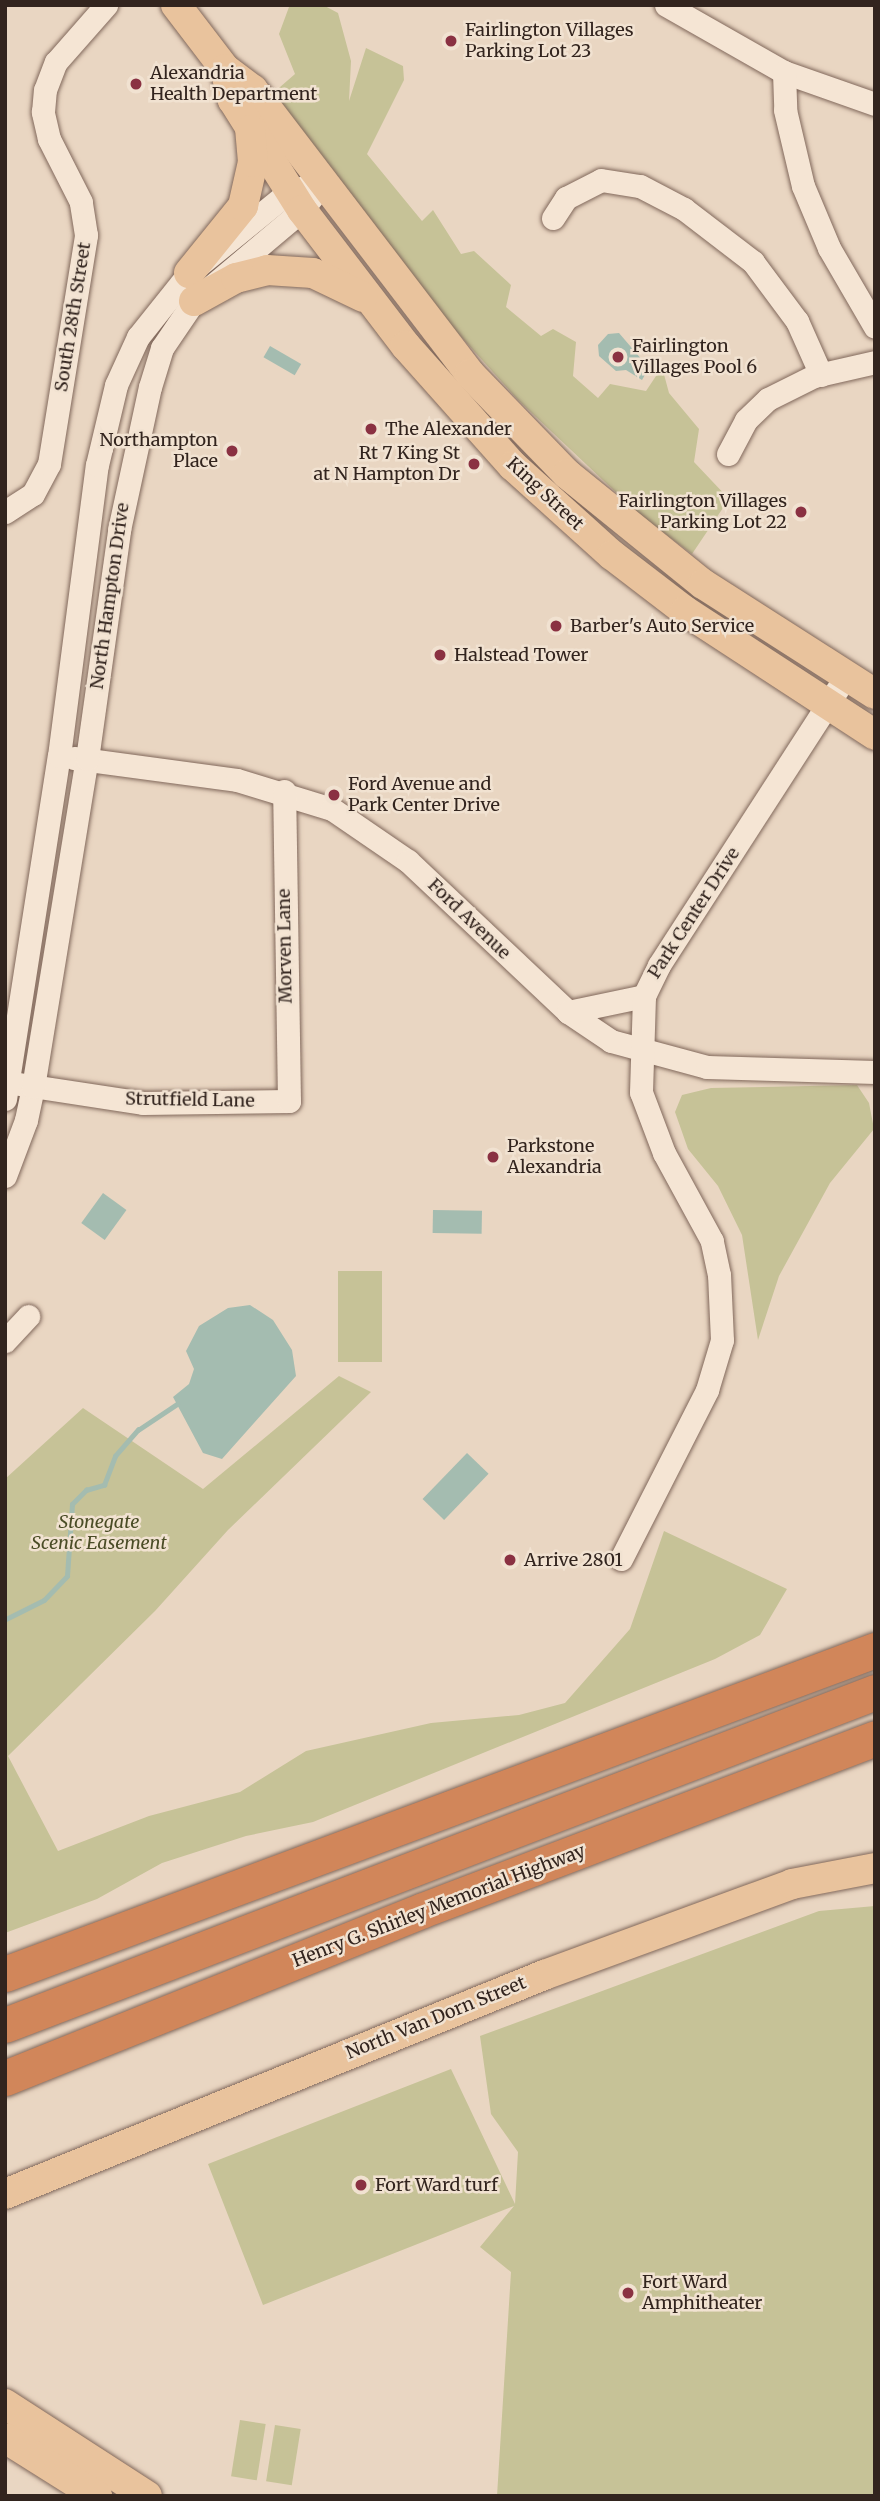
<!DOCTYPE html>
<html>
<head>
<meta charset="utf-8">
<style>
	body { margin:0 }
	#map { position:relative; width:880px; height:2501px; overflow:hidden; background:#e9d6c2; font-family:Merriweather,serif }
	div>[style] { position:absolute }
	.green>* { inset:0; background:#c6c297; transform-origin:0 0 }
	.water>* { inset:0; background:#a4bcb0; transform-origin:0 0 }
	.stream>* { height:4.5px; margin:-2.25px; padding:0 2.25px; transform-origin:2.25px; border-radius:2.25px; background:#a4bcb0 }
	.roads { filter:drop-shadow(0 0 2px #81685b) drop-shadow(0 0 2px #81685b) }
	.minor>* { height:23px; margin:-11.5px; padding:0 11.5px; transform-origin:11.5px; border-radius:11.5px; background:#f5e5d4 }
	.major>* { height:30px; margin:-15px; padding:0 15px; transform-origin:15px; border-radius:15px; background:#e9c39d }
	.highway>* { height:35px; margin:-17.5px; padding:0 17.5px; transform-origin:17.5px; border-radius:17.5px; background:#d1865a }
	.dots>* { width:19px; height:19px; translate:-50% -50%; box-sizing:border-box; border:4px solid #f1e2d1; border-radius:50% }
	span { translate:-50% -50%; white-space:nowrap; text-align:center; line-height:1.15; -webkit-text-stroke:5px #f1e2d1; paint-order:stroke }
	.poi-label { font-size:18px; color:#32241e }
	.left { translate:0 -50%; text-align:left }
	.right { translate:-100% -50%; text-align:right }
	.street-label { font-size:18px; color:#32241e }
	.park-label { font-size:18px; color:#4a4c26; font-style:italic }
	.frame { position:absolute; inset:0; border:7px solid #32241e; pointer-events:none }
</style>
</head>
<body>
<div id="map">
	<div class="green">
		<div style="clip-path:polygon(294px 5px,323px 5px,338px 13px,351px 61px,349px 101px,366px 48px,403px 66px,404px 80px,367px 154px,422px 221px,433px 210px,461px 254px,474px 251px,511px 285px,506px 307px,541px 336px,553px 329px,576px 342px,573px 376px,598px 398px,610px 384px,646px 391px,662px 367px,669px 393px,699px 429px,694px 462px,729px 499px,692px 554px,640px 515px,518px 400px,455px 330px,272px 94px,295px 74px,279px 34px,289px 7px)"></div>
		<div style="clip-path:polygon(857px 1085px,869px 1103px,874px 1129px,830px 1183px,779px 1276px,758px 1340px,742px 1235px,718px 1186px,688px 1149px,675px 1112px,682px 1095px,711px 1088px)"></div>
		<div style="left:382px;top:1271px;width:91px;height:44px;rotate:90deg"></div>
		<div style="clip-path:polygon(339px 1376px,371px 1392px,228px 1530px,155px 1611px,8px 1756px,58px 1851px,149px 1816px,240px 1792px,306px 1751px,431px 1723px,519px 1715px,565px 1703px,630px 1629px,664px 1531px,787px 1589px,760px 1635px,715px 1659px,313px 1822px,246px 1836px,162px 1863px,97px 1899px,5px 1933px,5px 1479px,83px 1408px,203px 1489px)"></div>
		<div style="clip-path:polygon(875px 1906px,875px 2496px,497px 2496px,511px 2272px,480px 2247px,514px 2206px,263px 2305px,208px 2164px,451px 2069px,515px 2204px,518px 2152px,491px 2114px,480px 2036px,819px 1911px)"></div>
		<div style="left:240px;top:2420px;width:26px;height:57px;rotate:9deg"></div>
		<div style="left:275px;top:2425px;width:26px;height:57px;rotate:9deg"></div>
	</div>
	<div class="water">
		<div style="clip-path:polygon(619px 333px,649px 368px,642px 380px,626px 370px,616px 371px,599px 356px,598px 345px,608px 334px)"></div>
		<div style="left:270px;top:346px;width:36px;height:13px;rotate:30deg"></div>
		<div style="left:103px;top:1193px;width:29px;height:37px;rotate:36deg"></div>
		<div style="left:433px;top:1210px;width:49px;height:23px;rotate:1deg"></div>
		<div style="clip-path:polygon(250px 1305px,273px 1320px,292px 1350px,296px 1376px,222px 1459px,203px 1453px,173px 1397px,189px 1384px,194px 1369px,186px 1351px,199px 1326px,228px 1308px)"></div>
		<div style="left:467px;top:1453px;width:30px;height:64px;rotate:44deg"></div>
	</div>
	<div class="stream">
		<div style="left:6px;top:1619px;width:42px;rotate:-26.6deg"></div>
		<div style="left:44px;top:1600px;width:33px;rotate:-46deg"></div>
		<div style="left:67px;top:1576px;width:72px;rotate:-86deg"></div>
		<div style="left:72px;top:1504px;width:20px;rotate:-45deg"></div>
		<div style="left:86px;top:1490px;width:19px;rotate:-16deg"></div>
		<div style="left:104px;top:1485px;width:31px;rotate:-69deg"></div>
		<div style="left:115px;top:1456px;width:35px;rotate:-49deg"></div>
		<div style="left:138px;top:1430px;width:47px;rotate:-33.7deg"></div>
	</div>
	<div class="roads">
		<div class="minor">
			<div style="left:666px;top:5px;width:136px;rotate:29.6deg"></div>
			<div style="left:784px;top:72px;width:96px;rotate:19.4deg"></div>
			<div style="left:784px;top:72px;width:38px;rotate:88deg"></div>
			<div style="left:785px;top:110px;width:78px;rotate:76.7deg"></div>
			<div style="left:803px;top:186px;width:67px;rotate:67.2deg"></div>
			<div style="left:829px;top:248px;width:91px;rotate:59.8deg"></div>
			<div style="left:553px;top:218px;width:24px;rotate:-57deg"></div>
			<div style="left:566px;top:198px;width:39px;rotate:-27deg"></div>
			<div style="left:601px;top:180px;width:39px;rotate:9deg"></div>
			<div style="left:640px;top:186px;width:50px;rotate:27.6deg"></div>
			<div style="left:684px;top:209px;width:87px;rotate:37.5deg"></div>
			<div style="left:753px;top:262px;width:74px;rotate:53.3deg"></div>
			<div style="left:797px;top:321px;width:59px;rotate:66deg"></div>
			<div style="left:728px;top:454px;width:38px;rotate:-62deg"></div>
			<div style="left:746px;top:420px;width:30px;rotate:-44deg"></div>
			<div style="left:768px;top:399px;width:51px;rotate:-26.6deg"></div>
			<div style="left:814px;top:376px;width:63px;rotate:-12.9deg"></div>
			<div style="left:5px;top:512px;width:33px;rotate:-33deg"></div>
			<div style="left:33px;top:494px;width:34px;rotate:-62deg"></div>
			<div style="left:49px;top:464px;width:232px;rotate:-80.8deg"></div>
			<div style="left:86px;top:235px;width:33px;rotate:-99deg"></div>
			<div style="left:81px;top:202px;width:71px;rotate:-116.9deg"></div>
			<div style="left:49px;top:139px;width:28px;rotate:-103deg"></div>
			<div style="left:43px;top:112px;width:22px;rotate:-85deg"></div>
			<div style="left:45px;top:90px;width:30px;rotate:-69deg"></div>
			<div style="left:56px;top:62px;width:76px;rotate:-48.7deg"></div>
			<div style="left:74px;top:758px;width:164px;rotate:7.7deg"></div>
			<div style="left:237px;top:780px;width:99px;rotate:17deg"></div>
			<div style="left:332px;top:809px;width:92px;rotate:34.4deg"></div>
			<div style="left:408px;top:861px;width:220px;rotate:43.3deg"></div>
			<div style="left:568px;top:1012px;width:52px;rotate:34deg"></div>
			<div style="left:611px;top:1041px;width:99px;rotate:15.2deg"></div>
			<div style="left:707px;top:1067px;width:168px;rotate:1.7deg"></div>
			<div style="left:568px;top:1012px;width:78px;rotate:-11.9deg"></div>
			<div style="left:19px;top:1084px;width:125px;rotate:8.7deg"></div>
			<div style="left:143px;top:1103px;width:146px;rotate:-0.8deg"></div>
			<div style="left:289px;top:1101px;width:310px;rotate:-90.9deg"></div>
			<div style="left:5px;top:1099px;width:347px;rotate:-81.1deg"></div>
			<div style="left:59px;top:756px;width:293px;rotate:-82.6deg"></div>
			<div style="left:97px;top:465px;width:82px;rotate:-76.6deg"></div>
			<div style="left:116px;top:385px;width:53px;rotate:-65.4deg"></div>
			<div style="left:138px;top:337px;width:82px;rotate:-51.4deg"></div>
			<div style="left:189px;top:273px;width:130px;rotate:-39.1deg"></div>
			<div style="left:290px;top:191px;width:16px;rotate:-15deg"></div>
			<div style="left:5px;top:1176px;width:60px;rotate:-69.4deg"></div>
			<div style="left:26px;top:1120px;width:34px;rotate:-78deg"></div>
			<div style="left:33px;top:1087px;width:332px;rotate:-80.7deg"></div>
			<div style="left:87px;top:759px;width:231px;rotate:-82deg"></div>
			<div style="left:119px;top:530px;width:146px;rotate:-77.8deg"></div>
			<div style="left:150px;top:387px;width:41px;rotate:-72.9deg"></div>
			<div style="left:162px;top:348px;width:57px;rotate:-55.8deg"></div>
			<div style="left:194px;top:301px;width:141px;rotate:-40.1deg"></div>
			<div style="left:302px;top:210px;width:37px;rotate:-52deg"></div>
			<div style="left:5px;top:1341px;width:34px;rotate:-47deg"></div>
			<div style="left:621px;top:1559px;width:190px;rotate:-63deg"></div>
			<div style="left:707px;top:1390px;width:52px;rotate:-73.3deg"></div>
			<div style="left:722px;top:1340px;width:65px;rotate:-92.6deg"></div>
			<div style="left:719px;top:1275px;width:35px;rotate:-102deg"></div>
			<div style="left:712px;top:1241px;width:100px;rotate:-118.6deg"></div>
			<div style="left:664px;top:1153px;width:65px;rotate:-110.7deg"></div>
			<div style="left:641px;top:1092px;width:96px;rotate:-88.2deg"></div>
			<div style="left:644px;top:996px;width:34px;rotate:-64deg"></div>
			<div style="left:659px;top:965px;width:344px;rotate:-57.1deg"></div>
		</div>
		<div class="major">
			<div style="left:176px;top:5px;width:81px;rotate:52.6deg"></div>
			<div style="left:225px;top:69px;width:35px;rotate:37deg"></div>
			<div style="left:253px;top:90px;width:357px;rotate:52.6deg"></div>
			<div style="left:470px;top:374px;width:139px;rotate:45.9deg"></div>
			<div style="left:567px;top:474px;width:175px;rotate:39deg"></div>
			<div style="left:703px;top:584px;width:204px;rotate:32.6deg"></div>
			<div style="left:225px;top:69px;width:32px;rotate:76deg"></div>
			<div style="left:233px;top:100px;width:130px;rotate:57.9deg"></div>
			<div style="left:302px;top:210px;width:171px;rotate:52.6deg"></div>
			<div style="left:406px;top:346px;width:161px;rotate:48.3deg"></div>
			<div style="left:513px;top:466px;width:133px;rotate:42deg"></div>
			<div style="left:612px;top:555px;width:92px;rotate:37.5deg"></div>
			<div style="left:685px;top:611px;width:227px;rotate:33.1deg"></div>
			<div style="left:189px;top:273px;width:86px;rotate:-51.1deg"></div>
			<div style="left:243px;top:206px;width:45px;rotate:-77.2deg"></div>
			<div style="left:253px;top:162px;width:32px;rotate:-95deg"></div>
			<div style="left:194px;top:301px;width:48px;rotate:-28.7deg"></div>
			<div style="left:236px;top:278px;width:32px;rotate:-14deg"></div>
			<div style="left:267px;top:270px;width:46px;rotate:3.7deg"></div>
			<div style="left:313px;top:273px;width:55px;rotate:25.6deg"></div>
			<div style="left:5px;top:2194px;width:582px;rotate:-22.11deg"></div>
			<div style="left:544px;top:1975px;width:264px;rotate:-20.1deg"></div>
			<div style="left:792px;top:1884px;width:85px;rotate:-10.9deg"></div>
			<div style="left:5px;top:2404px;width:169px;rotate:32.9deg"></div>
			<div style="left:5px;top:2438px;width:109px;rotate:32.2deg"></div>
		</div>
		<div class="highway">
			<div style="left:5px;top:1974px;width:928px;rotate:-20.43deg"></div>
			<div style="left:5px;top:2025px;width:932px;rotate:-20.94deg"></div>
			<div style="left:5px;top:2078px;width:450px;rotate:-21.9deg"></div>
			<div style="left:423px;top:1910px;width:484px;rotate:-20.8deg"></div>
		</div>
	</div>
	<div class="dots">
		<div style="left:451px;top:41px;background:#8a3142"></div>
		<div style="left:136px;top:84px;background:#8a3142"></div>
		<div style="left:618px;top:357px;background:#8a3142"></div>
		<div style="left:371px;top:429px;background:#8a3142"></div>
		<div style="left:232px;top:451px;background:#8a3142"></div>
		<div style="left:474px;top:464px;background:#8a3142"></div>
		<div style="left:801px;top:512px;background:#8a3142"></div>
		<div style="left:556px;top:626px;background:#8a3142"></div>
		<div style="left:440px;top:655px;background:#8a3142"></div>
		<div style="left:334px;top:795px;background:#8a3142"></div>
		<div style="left:493px;top:1157px;background:#8a3142"></div>
		<div style="left:510px;top:1560px;background:#8a3142"></div>
		<div style="left:361px;top:2185px;background:#8a3142"></div>
		<div style="left:628px;top:2293px;background:#8a3142"></div>
	</div>
	<div class="poi-label">
		<span class="left" style="left:465px;top:41px">Fairlington Villages<br>Parking Lot 23</span>
		<span class="left" style="left:150px;top:84px">Alexandria<br>Health Department</span>
		<span class="left" style="left:632px;top:357px">Fairlington<br>Villages Pool 6</span>
		<span class="left" style="left:385px;top:429px">The Alexander</span>
		<span class="right" style="left:218px;top:451px">Northampton<br>Place</span>
		<span class="right" style="left:460px;top:464px">Rt 7 King St<br>at N Hampton Dr</span>
		<span class="right" style="left:787px;top:512px">Fairlington Villages<br>Parking Lot 22</span>
		<span class="left" style="left:570px;top:626px">Barber's Auto Service</span>
		<span class="left" style="left:454px;top:655px">Halstead Tower</span>
		<span class="left" style="left:348px;top:795px">Ford Avenue and<br>Park Center Drive</span>
		<span class="left" style="left:507px;top:1157px">Parkstone<br>Alexandria</span>
		<span class="left" style="left:524px;top:1560px">Arrive 2801</span>
		<span class="left" style="left:375px;top:2185px">Fort Ward turf</span>
		<span class="left" style="left:642px;top:2293px">Fort Ward<br>Amphitheater</span>
	</div>
	<div class="street-label">
		<span style="left:73px;top:317px;rotate:-81deg">South 28th Street</span>
		<span style="left:545px;top:494px;rotate:43deg">King Street</span>
		<span style="left:110px;top:596px;rotate:-82deg">North Hampton Drive</span>
		<span style="left:694px;top:913px;rotate:-57deg">Park Center Drive</span>
		<span style="left:469px;top:919px;rotate:44deg">Ford Avenue</span>
		<span style="left:285px;top:946px;rotate:-91deg">Morven Lane</span>
		<span style="left:190px;top:1100px;rotate:1deg">Strutfield Lane</span>
		<span style="left:439px;top:1906px;rotate:-21deg">Henry G. Shirley Memorial Highway</span>
		<span style="left:436px;top:2018px;rotate:-22deg">North Van Dorn Street</span>
	</div>
	<div class="park-label">
		<span style="left:99px;top:1533px">Stonegate<br>Scenic Easement</span>
	</div>
	<div class="frame"></div>
</div>
</body>
</html>
